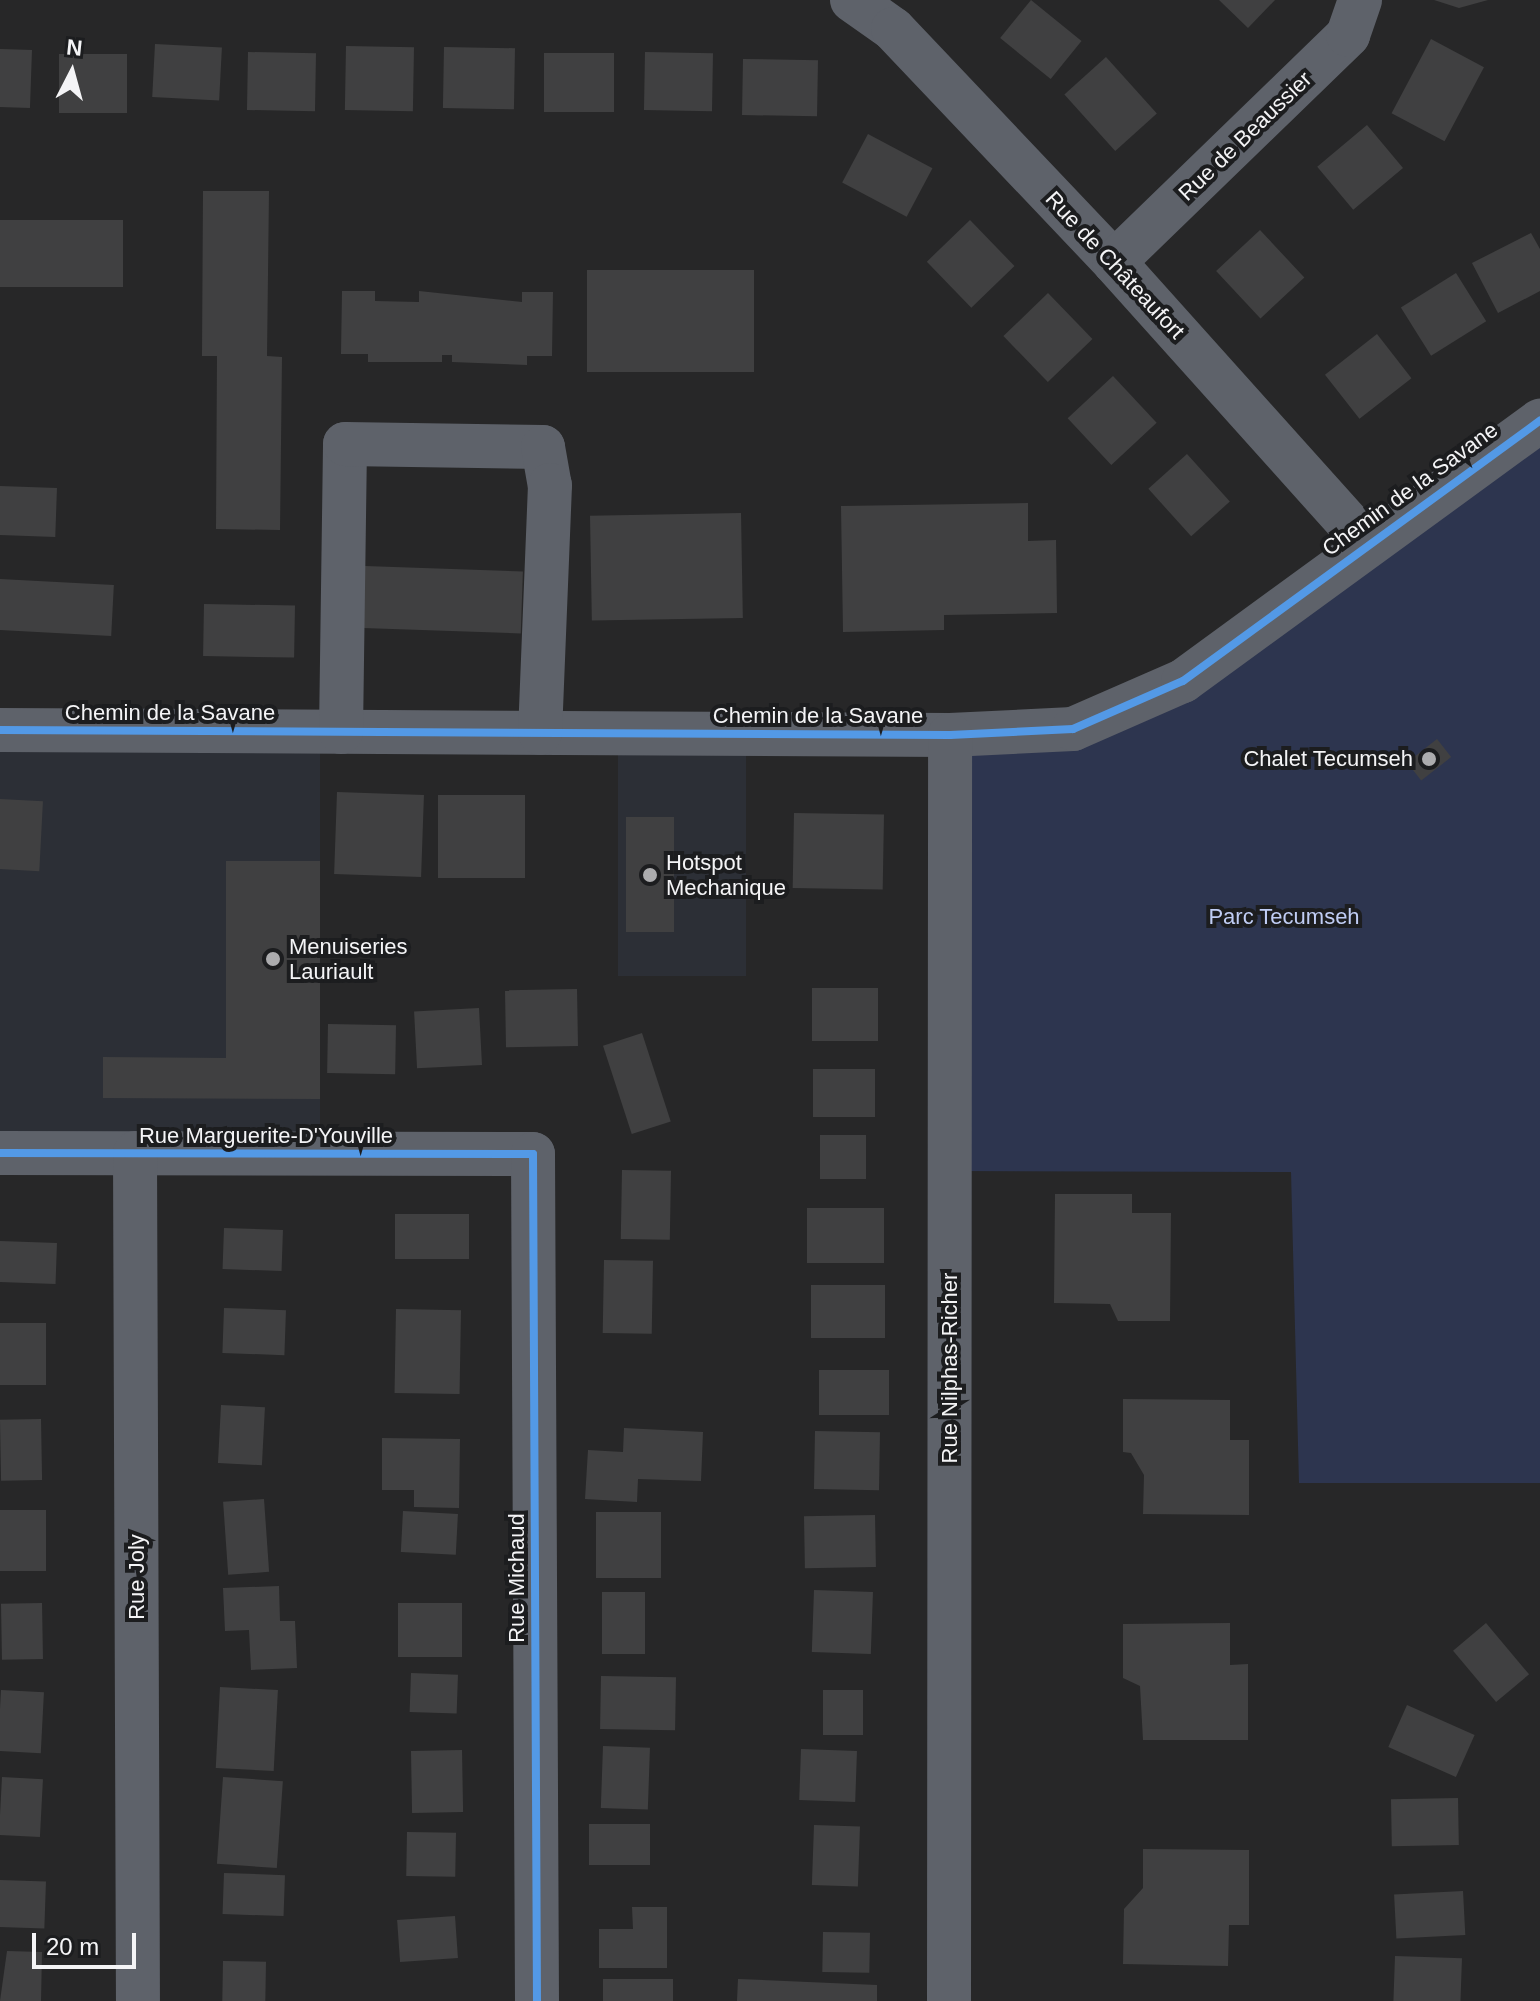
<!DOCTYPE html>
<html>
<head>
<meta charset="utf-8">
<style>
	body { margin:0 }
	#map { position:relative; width:1540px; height:2001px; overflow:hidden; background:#272728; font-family:Arial,sans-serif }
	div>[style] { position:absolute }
	.built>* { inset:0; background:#2c2f36; transform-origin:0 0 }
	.green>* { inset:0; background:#2d354f }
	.building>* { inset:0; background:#404041; transform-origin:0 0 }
	.minor>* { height:44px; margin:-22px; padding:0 22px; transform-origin:22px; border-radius:22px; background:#5e626a }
	.cycleway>* { height:8px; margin:-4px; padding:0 4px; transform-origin:4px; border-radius:4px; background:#5399e6 }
	.dots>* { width:22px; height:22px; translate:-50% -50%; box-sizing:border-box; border:4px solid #1c1d1f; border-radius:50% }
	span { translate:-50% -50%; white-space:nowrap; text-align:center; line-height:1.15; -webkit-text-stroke:8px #1c1d1f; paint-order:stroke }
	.street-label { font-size:22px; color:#f4f4f6 }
	.poi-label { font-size:22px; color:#f4f4f6 }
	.right { translate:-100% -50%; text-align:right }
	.left { translate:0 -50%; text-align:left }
	.park-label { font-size:22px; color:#c0cdf4 }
	.north { position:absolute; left:32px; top:32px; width:80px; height:80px; -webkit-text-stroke:6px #1c1d1f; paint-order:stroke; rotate:6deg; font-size:22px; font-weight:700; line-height:32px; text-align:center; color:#f4f4f6 }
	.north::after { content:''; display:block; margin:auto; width:28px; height:36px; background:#f4f4f6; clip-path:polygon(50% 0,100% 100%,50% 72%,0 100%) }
	.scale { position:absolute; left:32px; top:1933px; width:104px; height:36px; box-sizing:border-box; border:4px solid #f4f4f6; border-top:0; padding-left:10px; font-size:24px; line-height:28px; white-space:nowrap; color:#f4f4f6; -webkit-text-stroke:6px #1c1d1f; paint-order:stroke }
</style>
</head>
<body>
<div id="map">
	<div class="built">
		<div style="left:0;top:730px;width:320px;height:423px"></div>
		<div style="left:618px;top:733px;width:128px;height:243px"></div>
	</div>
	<div class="green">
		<div style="clip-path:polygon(1540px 421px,1540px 1483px,1299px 1483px,1291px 1172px,950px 1171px,950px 735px,1073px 729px)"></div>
	</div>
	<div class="building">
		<div style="left:1031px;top:0;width:65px;height:49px;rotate:39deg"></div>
		<div style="clip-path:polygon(1219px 0,1275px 0,1248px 28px)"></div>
		<div style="clip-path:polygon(1434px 0,1488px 0,1459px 8px)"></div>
		<div style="left:1431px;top:39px;width:60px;height:84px;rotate:28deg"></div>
		<div style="left:155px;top:44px;width:67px;height:53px;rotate:3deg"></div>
		<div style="left:346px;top:46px;width:68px;height:64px;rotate:1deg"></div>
		<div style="left:444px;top:47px;width:71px;height:61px;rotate:1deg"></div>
		<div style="left:0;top:49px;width:32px;height:58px;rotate:2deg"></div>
		<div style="left:248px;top:52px;width:68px;height:58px;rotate:1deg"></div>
		<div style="left:645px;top:52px;width:68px;height:58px;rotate:1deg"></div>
		<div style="left:544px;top:53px;width:70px;height:59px"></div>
		<div style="left:59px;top:54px;width:68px;height:59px"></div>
		<div style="left:1106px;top:57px;width:76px;height:56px;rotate:48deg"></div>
		<div style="left:743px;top:59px;width:75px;height:56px;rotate:1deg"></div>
		<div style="left:1367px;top:125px;width:56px;height:65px;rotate:50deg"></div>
		<div style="left:868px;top:134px;width:73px;height:55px;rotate:28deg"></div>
		<div style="clip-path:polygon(203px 191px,269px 191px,267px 356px,282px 357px,280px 530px,216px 529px,217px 356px,202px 356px)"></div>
		<div style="left:0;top:220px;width:123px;height:67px"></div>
		<div style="left:970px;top:220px;width:64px;height:60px;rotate:46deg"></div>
		<div style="left:1260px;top:230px;width:65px;height:60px;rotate:47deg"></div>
		<div style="clip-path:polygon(1531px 233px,1540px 249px,1540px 291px,1498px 313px,1472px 263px)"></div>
		<div style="left:587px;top:270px;width:167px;height:102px"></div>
		<div style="left:1456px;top:273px;width:57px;height:65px;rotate:58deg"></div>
		<div style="clip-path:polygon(342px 291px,375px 291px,375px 301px,419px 302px,419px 291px,522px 302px,522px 292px,553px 292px,552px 356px,527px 356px,527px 365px,452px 362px,452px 355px,442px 355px,442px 362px,368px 362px,368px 354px,341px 354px)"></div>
		<div style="left:1048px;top:293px;width:64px;height:62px;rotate:46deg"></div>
		<div style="left:1377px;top:334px;width:56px;height:66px;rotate:52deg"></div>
		<div style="left:1113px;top:376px;width:64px;height:62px;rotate:47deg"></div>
		<div style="left:1187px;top:454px;width:64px;height:52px;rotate:48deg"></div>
		<div style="left:0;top:486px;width:57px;height:49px;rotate:2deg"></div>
		<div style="clip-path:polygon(1028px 503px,1028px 541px,1056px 540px,1057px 613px,944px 615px,944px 630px,843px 632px,841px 506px)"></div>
		<div style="left:741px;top:513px;width:105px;height:151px;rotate:89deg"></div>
		<div style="left:365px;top:566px;width:158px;height:62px;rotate:2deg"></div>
		<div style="left:0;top:579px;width:114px;height:51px;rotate:3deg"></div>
		<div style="left:204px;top:604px;width:91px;height:52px;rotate:1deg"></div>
		<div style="left:1437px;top:739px;width:23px;height:38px;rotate:52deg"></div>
		<div style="left:337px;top:792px;width:87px;height:82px;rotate:2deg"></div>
		<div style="left:438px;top:795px;width:87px;height:83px"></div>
		<div style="left:0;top:799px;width:43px;height:70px;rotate:3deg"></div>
		<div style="left:794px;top:813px;width:90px;height:75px;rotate:1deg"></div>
		<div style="left:674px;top:817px;width:115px;height:48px;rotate:90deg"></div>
		<div style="clip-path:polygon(226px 861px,320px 861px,320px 1099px,103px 1098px,103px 1057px,226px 1058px)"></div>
		<div style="left:812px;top:988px;width:66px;height:53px"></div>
		<div style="left:577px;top:989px;width:57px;height:72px;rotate:89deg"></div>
		<div style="left:479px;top:1008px;width:57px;height:65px;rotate:87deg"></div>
		<div style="left:328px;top:1024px;width:68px;height:49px;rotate:1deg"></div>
		<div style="left:642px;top:1033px;width:93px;height:41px;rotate:72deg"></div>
		<div style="left:813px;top:1069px;width:62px;height:48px"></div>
		<div style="left:820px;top:1135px;width:46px;height:44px"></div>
		<div style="left:622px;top:1170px;width:49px;height:69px;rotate:1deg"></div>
		<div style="clip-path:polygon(1055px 1194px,1132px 1194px,1132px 1213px,1171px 1213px,1170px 1321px,1118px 1321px,1110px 1304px,1054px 1303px)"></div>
		<div style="left:807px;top:1208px;width:77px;height:55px"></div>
		<div style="left:469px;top:1214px;width:45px;height:74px;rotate:90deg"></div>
		<div style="left:224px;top:1228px;width:59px;height:41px;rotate:2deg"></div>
		<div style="left:0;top:1241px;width:57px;height:41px;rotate:2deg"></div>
		<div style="left:604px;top:1260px;width:49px;height:73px;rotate:1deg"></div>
		<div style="left:885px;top:1285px;width:53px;height:74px;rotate:90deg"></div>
		<div style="left:224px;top:1308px;width:62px;height:45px;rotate:2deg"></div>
		<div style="left:396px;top:1309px;width:65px;height:84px;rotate:1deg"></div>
		<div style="left:0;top:1323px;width:46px;height:62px"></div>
		<div style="left:889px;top:1370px;width:45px;height:70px;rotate:90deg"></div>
		<div style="clip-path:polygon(1123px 1399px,1230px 1400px,1230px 1440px,1249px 1440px,1249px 1515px,1143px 1514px,1144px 1475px,1131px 1453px,1123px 1452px)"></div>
		<div style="left:221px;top:1405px;width:44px;height:58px;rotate:3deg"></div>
		<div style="left:41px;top:1419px;width:61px;height:41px;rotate:89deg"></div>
		<div style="clip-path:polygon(624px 1428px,703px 1432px,701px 1481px,638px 1479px,637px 1502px,585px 1499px,588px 1450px,623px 1452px)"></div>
		<div style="left:815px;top:1431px;width:65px;height:58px;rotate:1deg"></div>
		<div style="clip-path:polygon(382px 1438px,460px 1439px,459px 1508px,414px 1507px,414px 1490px,382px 1490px)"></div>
		<div style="left:264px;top:1499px;width:73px;height:41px;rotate:86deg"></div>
		<div style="left:0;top:1510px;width:46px;height:61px"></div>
		<div style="left:403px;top:1511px;width:55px;height:41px;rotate:3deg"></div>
		<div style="left:596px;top:1512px;width:65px;height:66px"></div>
		<div style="left:875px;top:1515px;width:52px;height:71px;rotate:89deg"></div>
		<div style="clip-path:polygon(279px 1586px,280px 1621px,295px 1621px,297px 1668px,251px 1670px,249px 1630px,225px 1631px,223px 1588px)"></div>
		<div style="left:814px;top:1590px;width:59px;height:62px;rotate:2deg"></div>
		<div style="left:602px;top:1592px;width:43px;height:62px"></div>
		<div style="left:42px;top:1603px;width:56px;height:41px;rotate:89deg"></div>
		<div style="left:398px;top:1603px;width:64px;height:54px"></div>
		<div style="clip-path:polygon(1230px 1623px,1230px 1665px,1248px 1664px,1248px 1740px,1143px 1740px,1140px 1686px,1123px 1678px,1123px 1624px)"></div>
		<div style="left:1486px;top:1623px;width:67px;height:43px;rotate:50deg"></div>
		<div style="left:411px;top:1673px;width:47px;height:39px;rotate:2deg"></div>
		<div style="left:601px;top:1676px;width:75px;height:53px;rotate:1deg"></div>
		<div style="left:220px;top:1687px;width:58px;height:81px;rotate:3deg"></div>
		<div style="left:1px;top:1690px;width:43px;height:61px;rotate:3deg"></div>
		<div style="left:823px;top:1690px;width:40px;height:45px"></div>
		<div style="left:1407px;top:1705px;width:74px;height:46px;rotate:24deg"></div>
		<div style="left:603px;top:1746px;width:47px;height:62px;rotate:2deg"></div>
		<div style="left:801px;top:1749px;width:56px;height:51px;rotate:2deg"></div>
		<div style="left:462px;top:1750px;width:62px;height:51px;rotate:89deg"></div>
		<div style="left:2px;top:1777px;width:41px;height:58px;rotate:3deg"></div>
		<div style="left:223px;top:1777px;width:60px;height:87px;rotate:4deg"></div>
		<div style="left:1458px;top:1798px;width:47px;height:67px;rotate:89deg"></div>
		<div style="left:589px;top:1824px;width:61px;height:41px"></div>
		<div style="left:814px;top:1825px;width:46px;height:60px;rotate:2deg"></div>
		<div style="left:407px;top:1832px;width:49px;height:44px;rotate:1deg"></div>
		<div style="clip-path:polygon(1143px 1849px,1249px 1850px,1249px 1925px,1229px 1925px,1228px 1966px,1123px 1964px,1124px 1909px,1143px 1888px)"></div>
		<div style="left:224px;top:1873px;width:61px;height:41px;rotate:2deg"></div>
		<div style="left:0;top:1880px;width:46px;height:47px;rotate:2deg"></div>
		<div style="left:1463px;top:1891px;width:44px;height:69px;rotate:87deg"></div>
		<div style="clip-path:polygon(632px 1907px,667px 1907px,667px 1968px,599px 1968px,599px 1929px,633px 1929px)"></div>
		<div style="left:455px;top:1916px;width:42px;height:58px;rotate:86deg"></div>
		<div style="left:823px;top:1932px;width:47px;height:40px;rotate:1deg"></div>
		<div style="clip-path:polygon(7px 1951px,42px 1952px,41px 2001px,0 2001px)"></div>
		<div style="left:1395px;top:1956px;width:67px;height:45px;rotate:2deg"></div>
		<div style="left:223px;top:1961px;width:43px;height:40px;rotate:1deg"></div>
		<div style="left:603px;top:1979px;width:70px;height:22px"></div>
		<div style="clip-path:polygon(738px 1979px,877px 1985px,877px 2001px,737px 2001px)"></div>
	</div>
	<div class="minor">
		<div style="left:852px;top:0;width:50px;rotate:35.3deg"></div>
		<div style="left:893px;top:29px;width:321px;rotate:46.5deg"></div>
		<div style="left:1114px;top:262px;width:376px;rotate:48.1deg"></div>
		<div style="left:1114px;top:262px;width:326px;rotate:-44.1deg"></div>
		<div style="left:1348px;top:35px;width:37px;rotate:-71deg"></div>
		<div style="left:0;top:730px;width:950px;rotate:0.3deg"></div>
		<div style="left:950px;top:735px;width:123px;rotate:-2.8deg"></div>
		<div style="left:1073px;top:729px;width:120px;rotate:-23.6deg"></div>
		<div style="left:1183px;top:681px;width:442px;rotate:-36.1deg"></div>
		<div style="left:341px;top:732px;width:288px;rotate:-89.2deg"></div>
		<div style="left:345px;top:444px;width:198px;rotate:0.9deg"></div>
		<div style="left:543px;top:447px;width:39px;rotate:80deg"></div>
		<div style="left:550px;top:485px;width:248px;rotate:92.3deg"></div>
		<div style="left:0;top:1153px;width:533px;rotate:0.11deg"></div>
		<div style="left:533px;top:1154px;width:847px;rotate:89.73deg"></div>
		<div style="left:135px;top:1153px;width:848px;rotate:89.8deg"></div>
		<div style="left:949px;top:2001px;width:1266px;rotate:-89.95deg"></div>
	</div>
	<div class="cycleway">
		<div style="left:0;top:730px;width:950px;rotate:0.3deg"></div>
		<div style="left:950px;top:735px;width:123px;rotate:-2.8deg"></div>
		<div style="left:1073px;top:729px;width:120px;rotate:-23.6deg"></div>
		<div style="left:1183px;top:681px;width:442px;rotate:-36.1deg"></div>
		<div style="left:0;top:1153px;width:533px;rotate:0.11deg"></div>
		<div style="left:533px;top:1154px;width:847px;rotate:89.73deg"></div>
	</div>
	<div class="dots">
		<div style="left:1429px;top:759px;background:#acacae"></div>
		<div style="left:650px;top:875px;background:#acacae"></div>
		<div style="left:273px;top:959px;background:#acacae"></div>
	</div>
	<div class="street-label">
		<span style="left:1245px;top:136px;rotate:-44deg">Rue de Beaussier</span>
		<span style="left:1115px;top:265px;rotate:47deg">Rue de Châteaufort</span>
		<span style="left:1410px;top:489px;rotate:-36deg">Chemin de la Savane</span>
		<span style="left:170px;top:713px">Chemin de la Savane</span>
		<span style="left:818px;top:716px">Chemin de la Savane</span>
		<span style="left:266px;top:1136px">Rue Marguerite-D'Youville</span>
		<span style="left:950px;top:1368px;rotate:-90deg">Rue Nilphas-Richer</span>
		<span style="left:137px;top:1577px;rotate:-90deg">Rue Joly</span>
		<span style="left:517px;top:1578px;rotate:-90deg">Rue Michaud</span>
	</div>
	<div class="poi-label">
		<span class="right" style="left:1413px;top:759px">Chalet Tecumseh</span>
		<span class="left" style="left:666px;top:875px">Hotspot<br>Mechanique</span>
		<span class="left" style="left:289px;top:959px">Menuiseries<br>Lauriault</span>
	</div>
	<div class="park-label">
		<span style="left:1284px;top:917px">Parc Tecumseh</span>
	</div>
	<div class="north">N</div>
	<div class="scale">20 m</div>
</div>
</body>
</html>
